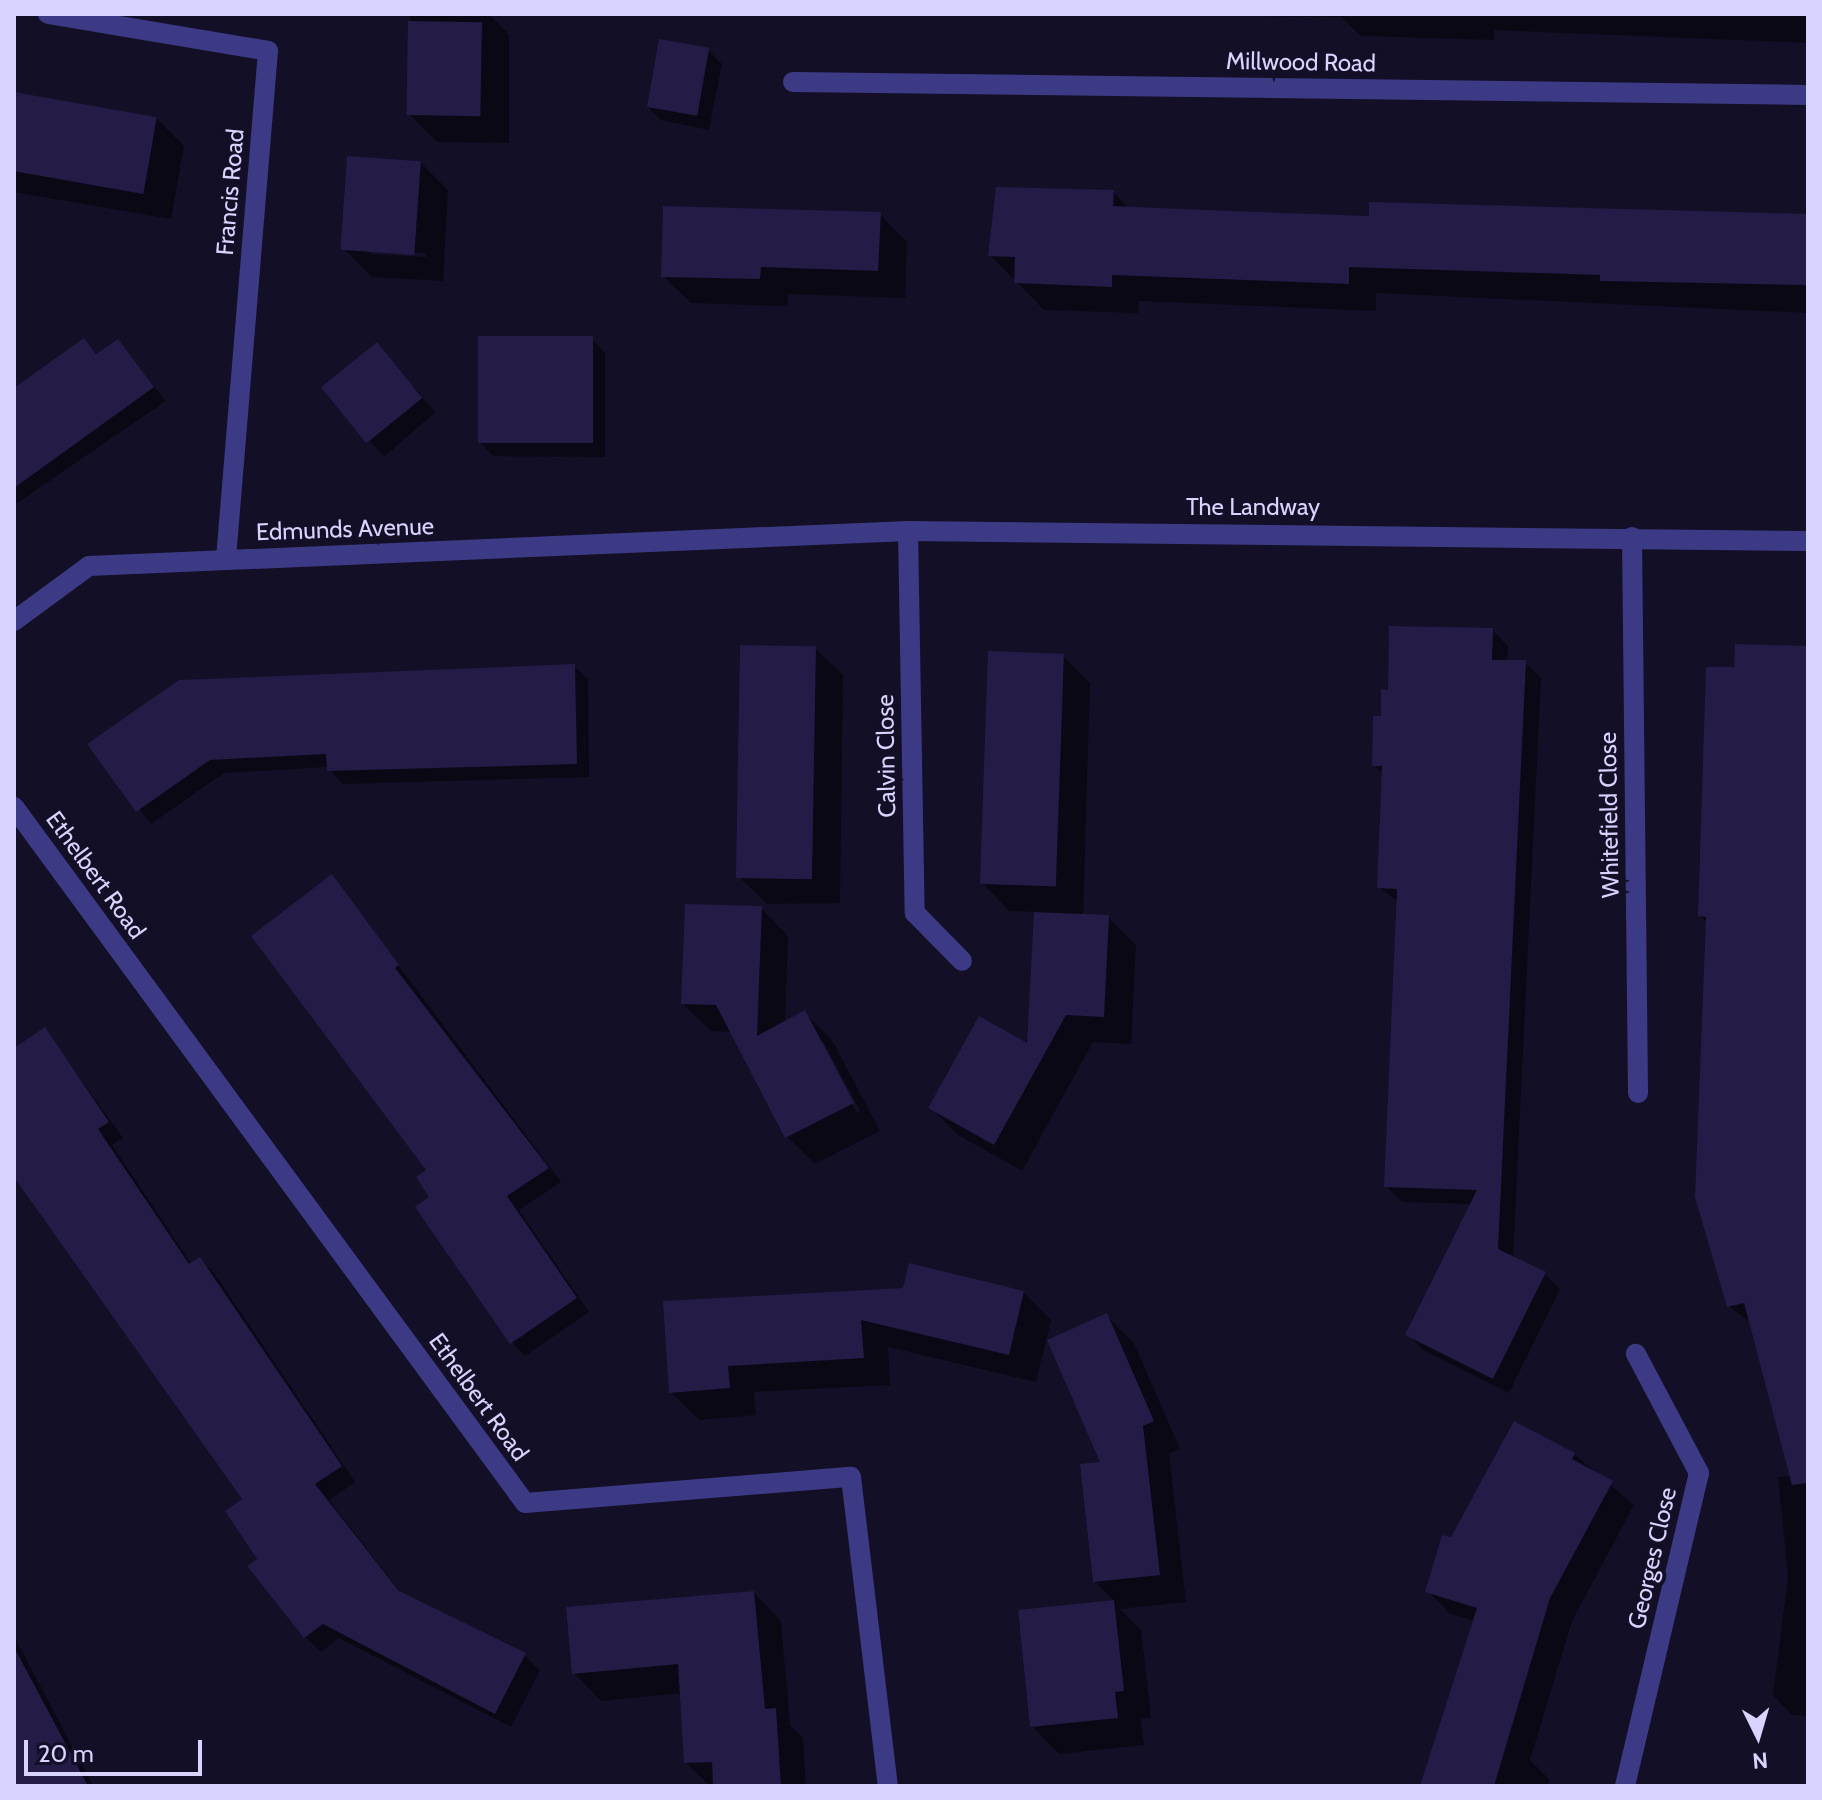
<!DOCTYPE html>
<html>
<head>
<meta charset="utf-8">
<style>
	body { margin:0 }
	#map { position:relative; width:1822px; height:1800px; overflow:hidden; background:#130f26; font-family:Cabin,sans-serif }
	div>[style] { position:absolute }
	.shadow>* { inset:0; background:#0007; transform-origin:0 0 }
	.building>* { inset:0; background:#241b47; transform-origin:0 0 }
	.minor>* { height:20px; margin:-10px; padding:0 10px; transform-origin:10px; border-radius:10px; background:#3d3a85 }
	span { translate:-50% -50%; white-space:nowrap; text-align:center; line-height:1.15; -webkit-text-stroke:8px #130f26; paint-order:stroke }
	.street-label { font-size:24px; color:#d9d4ff }
	.frame { position:absolute; inset:0; border:16px solid #d9d4ff; pointer-events:none }
	.north { position:absolute; left:1718px; top:1696px; width:80px; height:80px; -webkit-text-stroke:6px #130f26; paint-order:stroke; rotate:175deg; font-size:22px; font-weight:700; line-height:32px; text-align:center; color:#d9d4ff }
	.north::after { content:''; display:block; margin:auto; width:28px; height:36px; background:#d9d4ff; clip-path:polygon(50% 0,100% 100%,50% 72%,0 100%) }
	.scale { position:absolute; left:24px; top:1740px; width:178px; height:36px; box-sizing:border-box; border:4px solid #d9d4ff; border-top:0; padding-left:10px; font-size:24px; line-height:28px; white-space:nowrap; color:#d9d4ff; -webkit-text-stroke:6px #130f26; paint-order:stroke }
</style>
</head>
<body>
<div id="map">
	<div class="shadow">
		<div style="clip-path:polygon(410px 14px,489px 14px,509px 35px,509px 143px,437px 142px,410px 115px)"></div>
		<div style="clip-path:polygon(1076px 14px,1808px 14px,1808px 43px,1494px 30px,1494px 40px,1361px 36px,1341px 17px)"></div>
		<div style="clip-path:polygon(708px 50px,722px 64px,709px 130px,661px 120px,648px 107px)"></div>
		<div style="clip-path:polygon(14px 94px,156px 118px,184px 146px,171px 219px,14px 192px)"></div>
		<div style="clip-path:polygon(evenodd,421px 163px,448px 190px,443px 281px,372px 277px,344px 249px,421px 163px,370px 250px,426px 253px,426px 257px,370px 254px,370px 250px)"></div>
		<div style="clip-path:polygon(1113px 192px,1129px 209px,1370px 218px,1808px 215px,1808px 313px,1376px 293px,1376px 311px,1139px 301px,1138px 313px,1044px 310px,990px 255px)"></div>
		<div style="clip-path:polygon(880px 214px,907px 242px,905px 298px,788px 294px,787px 306px,691px 303px,663px 276px)"></div>
		<div style="clip-path:polygon(592px 339px,605px 353px,605px 457px,493px 456px,480px 442px)"></div>
		<div style="clip-path:polygon(84px 341px,98px 355px,117px 342px,166px 401px,14px 505px,14px 389px)"></div>
		<div style="left:377px;top:345px;width:89px;height:68px;rotate:49deg"></div>
		<div style="clip-path:polygon(1492px 630px,1508px 646px,1507px 662px,1525px 662px,1541px 678px,1513px 1258px,1544px 1273px,1560px 1289px,1509px 1393px,1423px 1350px,1408px 1334px,1472px 1204px,1402px 1202px,1386px 1186px,1399px 903px,1379px 887px,1383px 774px,1374px 765px,1390px 692px)"></div>
		<div style="clip-path:polygon(815px 648px,843px 675px,840px 903px,767px 904px,739px 877px)"></div>
		<div style="clip-path:polygon(1808px 648px,1808px 1716px,1792px 1715px,1773px 1695px,1788px 1577px,1778px 1477px,1792px 1476px,1752px 1324px,1729px 1306px,1708px 923px,1700px 916px,1736px 670px)"></div>
		<div style="clip-path:polygon(1063px 656px,1090px 683px,1083px 916px,1108px 917px,1136px 945px,1131px 1044px,1093px 1042px,1022px 1171px,958px 1135px,930px 1107px,1029px 1046px,1036px 912px,1009px 911px,982px 883px)"></div>
		<div style="clip-path:polygon(574px 666px,588px 679px,589px 777px,342px 784px,328px 767px,224px 773px,151px 824px,90px 745px)"></div>
		<div style="clip-path:polygon(332px 877px,561px 1182px,519px 1210px,589px 1312px,525px 1356px,512px 1342px,432px 1197px,429px 1170px)"></div>
		<div style="clip-path:polygon(evenodd,761px 908px,788px 936px,785px 1023px,805px 1013px,832px 1040px,880px 1131px,815px 1164px,787px 1137px,732px 1032px,711px 1031px,683px 1004px,761px 908px,820px 1043px,824px 1043px,860px 1111px,857px 1113px,820px 1043px)"></div>
		<div style="clip-path:polygon(45px 1030px,123px 1138px,112px 1145px,192px 1265px,200px 1259px,215px 1274px,355px 1482px,329px 1500px,403px 1595px,524px 1655px,540px 1670px,511px 1727px,339px 1638px,321px 1652px,305px 1637px,259px 1559px,245px 1499px,14px 1172px,14px 1051px)"></div>
		<div style="clip-path:polygon(905px 1290px,1023px 1292px,1051px 1320px,1036px 1382px,888px 1347px,890px 1385px,754px 1392px,756px 1415px,699px 1420px,671px 1392px,665px 1303px)"></div>
		<div style="clip-path:polygon(1107px 1316px,1134px 1343px,1180px 1449px,1169px 1454px,1186px 1602px,1120px 1609px,1141px 1630px,1151px 1718px,1141px 1719px,1144px 1745px,1059px 1754px,1032px 1726px,1020px 1612px,1115px 1602px,1095px 1581px)"></div>
		<div style="clip-path:polygon(1574px 1454px,1634px 1505px,1572px 1621px,1530px 1760px,1549px 1779px,1548px 1786px,1422px 1786px,1475px 1621px,1450px 1614px,1428px 1591px,1452px 1540px)"></div>
		<div style="clip-path:polygon(754px 1593px,781px 1621px,790px 1725px,803px 1738px,806px 1786px,710px 1786px,686px 1763px,682px 1693px,601px 1701px,574px 1673px)"></div>
		<div style="clip-path:polygon(14px 1636px,93px 1786px,14px 1786px)"></div>
	</div>
	<div class="building">
		<div style="left:408px;top:21px;width:74px;height:94px;rotate:1deg"></div>
		<div style="left:659px;top:39px;width:51px;height:69px;rotate:10deg"></div>
		<div style="left:14px;top:92px;width:145px;height:78px;rotate:10deg"></div>
		<div style="left:347px;top:156px;width:74px;height:94px;rotate:4deg"></div>
		<div style="clip-path:polygon(996px 187px,1114px 190px,1113px 206px,1229px 211px,1369px 216px,1369px 202px,1808px 214px,1808px 285px,1600px 281px,1600px 275px,1349px 267px,1349px 284px,1112px 275px,1112px 287px,1014px 283px,1015px 257px,988px 256px)"></div>
		<div style="clip-path:polygon(663px 206px,881px 212px,878px 271px,761px 267px,760px 279px,661px 277px)"></div>
		<div style="left:478px;top:336px;width:115px;height:107px"></div>
		<div style="clip-path:polygon(84px 338px,96px 354px,118px 339px,154px 387px,14px 488px,14px 388px)"></div>
		<div style="left:377px;top:342px;width:72px;height:72px;rotate:51deg"></div>
		<div style="clip-path:polygon(1389px 626px,1493px 628px,1492px 660px,1526px 660px,1498px 1249px,1546px 1272px,1493px 1379px,1405px 1335px,1477px 1190px,1384px 1187px,1397px 889px,1377px 888px,1382px 766px,1372px 766px,1373px 716px,1381px 716px,1381px 689px,1388px 690px)"></div>
		<div style="clip-path:polygon(1735px 644px,1808px 646px,1808px 1483px,1792px 1485px,1744px 1303px,1727px 1307px,1695px 1197px,1706px 917px,1698px 916px,1706px 667px,1734px 667px)"></div>
		<div style="left:740px;top:645px;width:76px;height:233px;rotate:1deg"></div>
		<div style="left:988px;top:651px;width:76px;height:233px;rotate:2deg"></div>
		<div style="clip-path:polygon(575px 664px,577px 764px,327px 771px,326px 754px,210px 760px,136px 812px,87px 744px,179px 680px)"></div>
		<div style="clip-path:polygon(332px 874px,399px 965px,395px 968px,549px 1168px,507px 1196px,577px 1298px,510px 1344px,415px 1207px,429px 1197px,416px 1177px,426px 1170px,251px 936px)"></div>
		<div style="clip-path:polygon(685px 904px,762px 906px,757px 1036px,805px 1010px,854px 1103px,785px 1138px,716px 1005px,681px 1004px)"></div>
		<div style="clip-path:polygon(1034px 912px,1109px 915px,1104px 1017px,1066px 1015px,994px 1145px,928px 1108px,979px 1016px,1027px 1043px)"></div>
		<div style="clip-path:polygon(45px 1027px,109px 1122px,98px 1129px,189px 1264px,200px 1257px,342px 1466px,315px 1484px,399px 1591px,526px 1653px,495px 1714px,323px 1624px,304px 1638px,247px 1566px,257px 1559px,225px 1511px,242px 1499px,14px 1177px,14px 1048px)"></div>
		<div style="clip-path:polygon(909px 1263px,1024px 1291px,1009px 1355px,861px 1320px,864px 1358px,728px 1366px,730px 1388px,669px 1393px,663px 1301px,903px 1288px)"></div>
		<div style="clip-path:polygon(1107px 1313px,1154px 1421px,1143px 1426px,1160px 1575px,1093px 1582px,1080px 1464px,1100px 1462px,1047px 1340px)"></div>
		<div style="clip-path:polygon(1514px 1421px,1575px 1453px,1572px 1459px,1613px 1481px,1550px 1598px,1494px 1786px,1420px 1786px,1477px 1608px,1425px 1592px,1442px 1535px,1451px 1537px)"></div>
		<div style="clip-path:polygon(754px 1591px,765px 1709px,776px 1708px,781px 1786px,713px 1786px,712px 1762px,684px 1763px,678px 1664px,572px 1674px,566px 1607px)"></div>
		<div style="clip-path:polygon(1114px 1600px,1124px 1691px,1115px 1692px,1118px 1718px,1030px 1727px,1018px 1610px)"></div>
		<div style="clip-path:polygon(14px 1647px,88px 1786px,14px 1786px)"></div>
	</div>
	<div class="minor">
		<div style="left:48px;top:14px;width:223px;rotate:9.5deg"></div>
		<div style="left:268px;top:51px;width:510px;rotate:94.73deg"></div>
		<div style="left:793px;top:82px;width:1015px;rotate:0.73deg"></div>
		<div style="left:908px;top:531px;width:382px;rotate:89deg"></div>
		<div style="left:915px;top:913px;width:67px;rotate:45.6deg"></div>
		<div style="left:1632px;top:537px;width:556px;rotate:89.38deg"></div>
		<div style="left:14px;top:621px;width:93px;rotate:-36.3deg"></div>
		<div style="left:89px;top:566px;width:820px;rotate:-2.45deg"></div>
		<div style="left:908px;top:531px;width:900px;rotate:0.64deg"></div>
		<div style="left:14px;top:807px;width:863px;rotate:53.71deg"></div>
		<div style="left:525px;top:1503px;width:327px;rotate:-4.6deg"></div>
		<div style="left:851px;top:1477px;width:311px;rotate:83.2deg"></div>
		<div style="left:1625px;top:1786px;width:322px;rotate:-76.7deg"></div>
		<div style="left:1699px;top:1473px;width:135px;rotate:-117.9deg"></div>
	</div>
	<div class="street-label">
		<span style="left:1301px;top:62px;rotate:1deg">Millwood Road</span>
		<span style="left:230px;top:192px;rotate:-85deg">Francis Road</span>
		<span style="left:1253px;top:507px">The Landway</span>
		<span style="left:345px;top:529px;rotate:-2deg">Edmunds Avenue</span>
		<span style="left:886px;top:756px;rotate:-91deg">Calvin Close</span>
		<span style="left:1609px;top:815px;rotate:-91deg">Whitefield Close</span>
		<span style="left:96px;top:875px;rotate:54deg">Ethelbert Road</span>
		<span style="left:479px;top:1397px;rotate:54deg">Ethelbert Road</span>
		<span style="left:1652px;top:1558px;rotate:-77deg">Georges Close</span>
	</div>
	<div class="frame"></div>
	<div class="north">N</div>
	<div class="scale">20 m</div>
</div>
</body>
</html>
